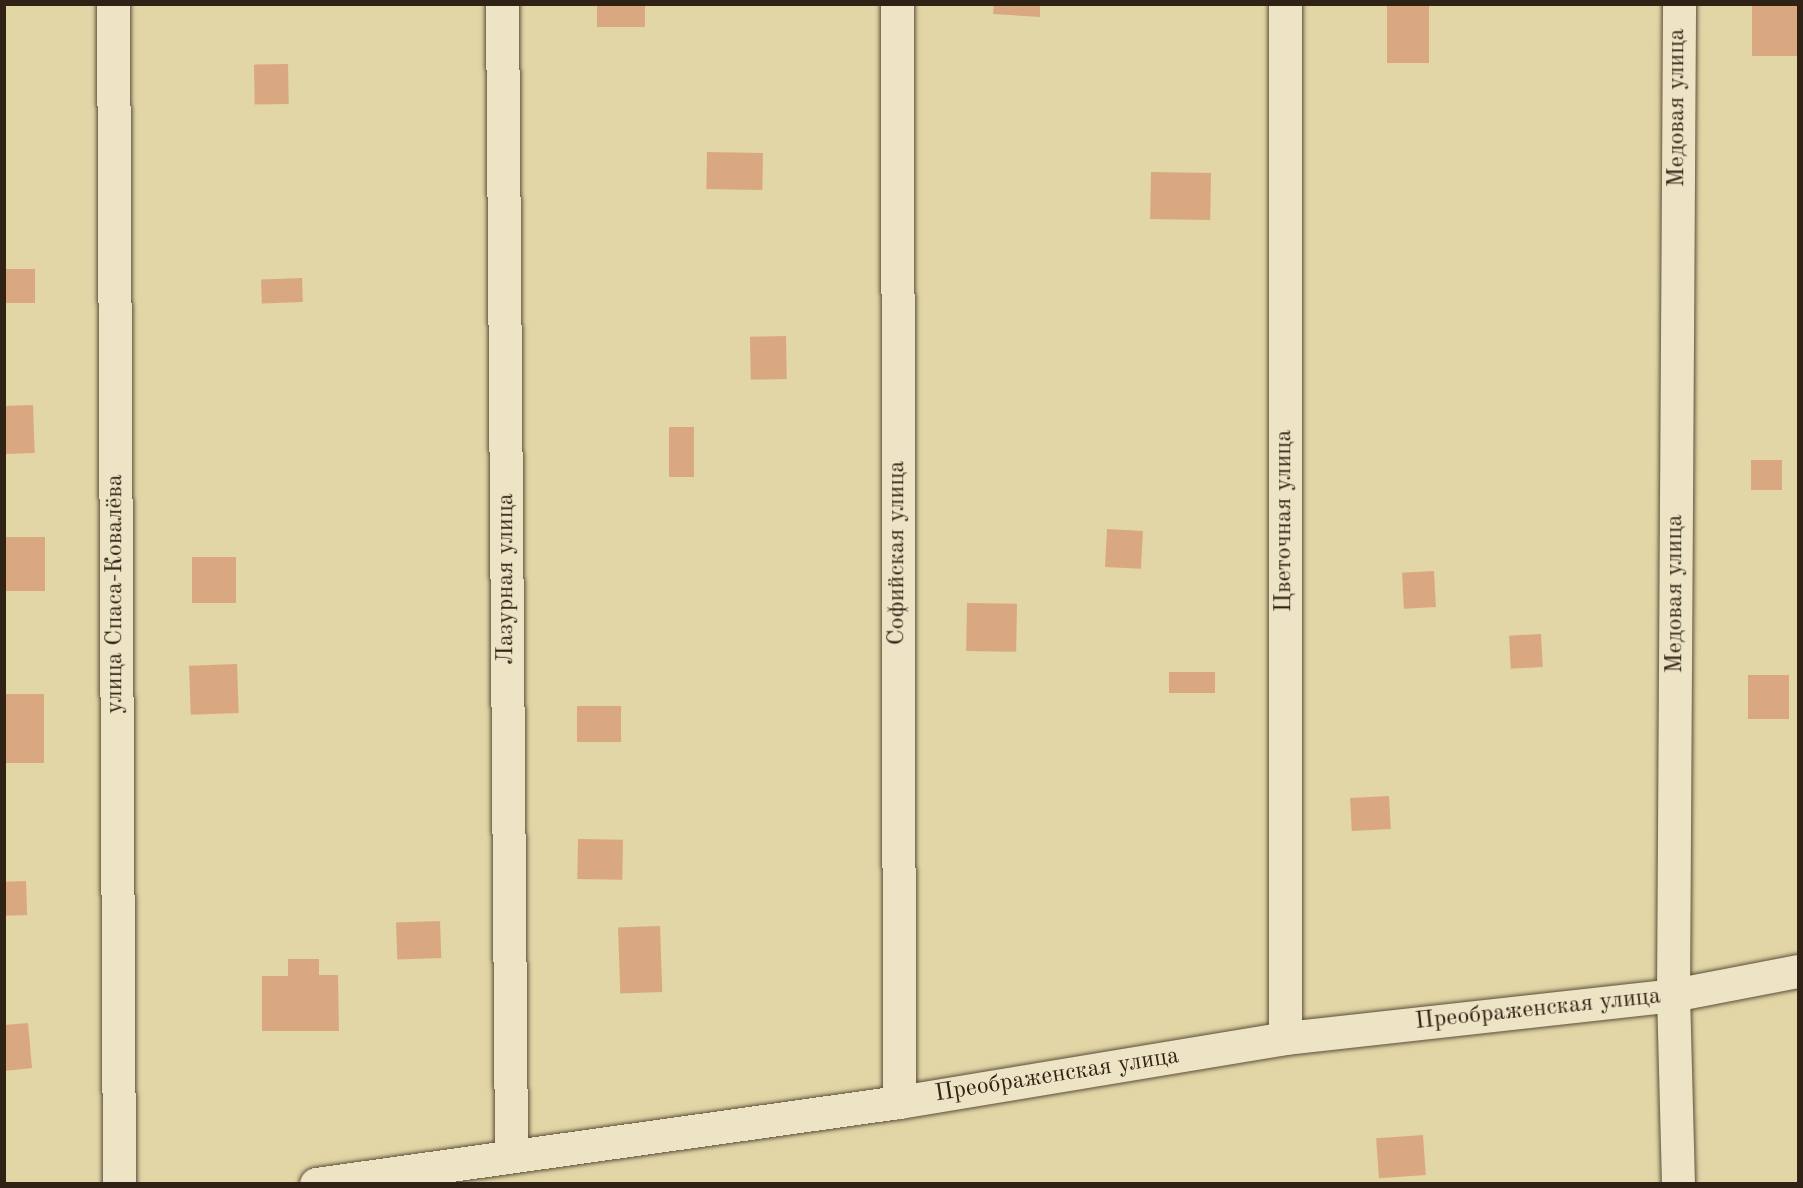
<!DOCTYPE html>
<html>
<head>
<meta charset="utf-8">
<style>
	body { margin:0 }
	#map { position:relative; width:1803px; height:1188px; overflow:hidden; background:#e2d5a6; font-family:"Old Standard TT",serif }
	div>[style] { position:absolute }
	.building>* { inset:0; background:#daa880; transform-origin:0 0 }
	.roads { filter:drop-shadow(0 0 2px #5c4f39) drop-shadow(0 0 2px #5c4f39) }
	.street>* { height:33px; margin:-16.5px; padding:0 16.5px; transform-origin:16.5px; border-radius:16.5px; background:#ece4c5 }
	span { translate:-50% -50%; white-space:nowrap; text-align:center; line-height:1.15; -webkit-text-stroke:5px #ece4c5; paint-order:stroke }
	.street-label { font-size:24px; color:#302215 }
	.frame { position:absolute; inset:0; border:6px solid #302215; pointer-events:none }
</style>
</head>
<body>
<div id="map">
	<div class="building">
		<div style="left:597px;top:4px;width:48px;height:23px"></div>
		<div style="clip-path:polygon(994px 4px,1040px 4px,1040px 17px,993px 14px)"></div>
		<div style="left:1752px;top:4px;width:46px;height:52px"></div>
		<div style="left:1387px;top:5px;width:42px;height:58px"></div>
		<div style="left:288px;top:64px;width:40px;height:34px;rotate:89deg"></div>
		<div style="left:707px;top:152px;width:56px;height:37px;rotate:1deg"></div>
		<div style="left:1151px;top:172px;width:60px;height:47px;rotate:1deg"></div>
		<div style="left:4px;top:269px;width:31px;height:34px"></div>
		<div style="left:302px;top:278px;width:24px;height:41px;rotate:88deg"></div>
		<div style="left:786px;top:336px;width:43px;height:36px;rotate:89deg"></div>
		<div style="left:33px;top:405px;width:48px;height:29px;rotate:88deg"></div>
		<div style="left:669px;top:427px;width:25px;height:50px"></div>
		<div style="left:1782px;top:460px;width:30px;height:31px;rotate:90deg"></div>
		<div style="left:1107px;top:529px;width:36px;height:38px;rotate:3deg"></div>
		<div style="left:45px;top:537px;width:54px;height:41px;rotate:90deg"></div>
		<div style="left:192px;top:557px;width:44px;height:46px"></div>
		<div style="left:1434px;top:571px;width:36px;height:32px;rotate:87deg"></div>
		<div style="left:967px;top:603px;width:50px;height:48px;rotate:1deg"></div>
		<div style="left:1541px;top:634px;width:33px;height:32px;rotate:87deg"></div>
		<div style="left:237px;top:664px;width:49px;height:48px;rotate:88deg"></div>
		<div style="left:1169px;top:672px;width:46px;height:21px"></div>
		<div style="left:1748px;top:675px;width:41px;height:44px"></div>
		<div style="left:4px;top:694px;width:40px;height:69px"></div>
		<div style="left:577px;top:706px;width:44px;height:36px"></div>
		<div style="left:1389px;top:796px;width:33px;height:39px;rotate:87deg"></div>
		<div style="left:578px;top:839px;width:45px;height:40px;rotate:1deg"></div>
		<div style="left:26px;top:881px;width:34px;height:22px;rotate:88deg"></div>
		<div style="left:440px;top:921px;width:37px;height:44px;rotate:88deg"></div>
		<div style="left:660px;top:926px;width:66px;height:42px;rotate:88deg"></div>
		<div style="clip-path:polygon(288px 959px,319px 959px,319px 975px,338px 975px,339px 1031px,262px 1031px,262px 976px,288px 976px)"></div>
		<div style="clip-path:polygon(28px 1023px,32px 1068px,4px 1071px,4px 1025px)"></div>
		<div style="left:1423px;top:1135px;width:40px;height:47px;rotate:86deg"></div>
	</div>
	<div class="roads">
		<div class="street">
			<div style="left:113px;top:4px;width:1180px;rotate:89.71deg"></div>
			<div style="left:502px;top:4px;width:1150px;rotate:89.55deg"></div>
			<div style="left:897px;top:4px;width:1098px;rotate:89.9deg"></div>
			<div style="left:1285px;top:4px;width:1034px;rotate:90deg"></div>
			<div style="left:316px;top:1184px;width:589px;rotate:-8.01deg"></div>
			<div style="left:899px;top:1102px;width:391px;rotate:-9.4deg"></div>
			<div style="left:1285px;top:1038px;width:390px;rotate:-6.3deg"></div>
			<div style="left:1673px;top:995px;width:127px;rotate:-10.9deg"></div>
			<div style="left:1678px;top:1184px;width:189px;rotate:-91.5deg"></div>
			<div style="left:1673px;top:995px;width:991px;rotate:-89.65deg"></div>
		</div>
	</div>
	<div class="street-label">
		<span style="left:1678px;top:108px;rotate:-90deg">Медовая улица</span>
		<span style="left:1285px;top:521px;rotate:-90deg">Цветочная улица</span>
		<span style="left:898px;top:553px;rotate:-90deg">Софийская улица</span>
		<span style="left:507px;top:579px;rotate:-90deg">Лазурная улица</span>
		<span style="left:116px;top:594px;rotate:-90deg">улица Спаса-Ковалёва</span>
		<span style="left:1676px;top:594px;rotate:-90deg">Медовая улица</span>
		<span style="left:1538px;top:1010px;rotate:-6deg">Преображенская улица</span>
		<span style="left:1057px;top:1076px;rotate:-9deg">Преображенская улица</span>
	</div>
	<div class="frame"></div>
</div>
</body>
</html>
